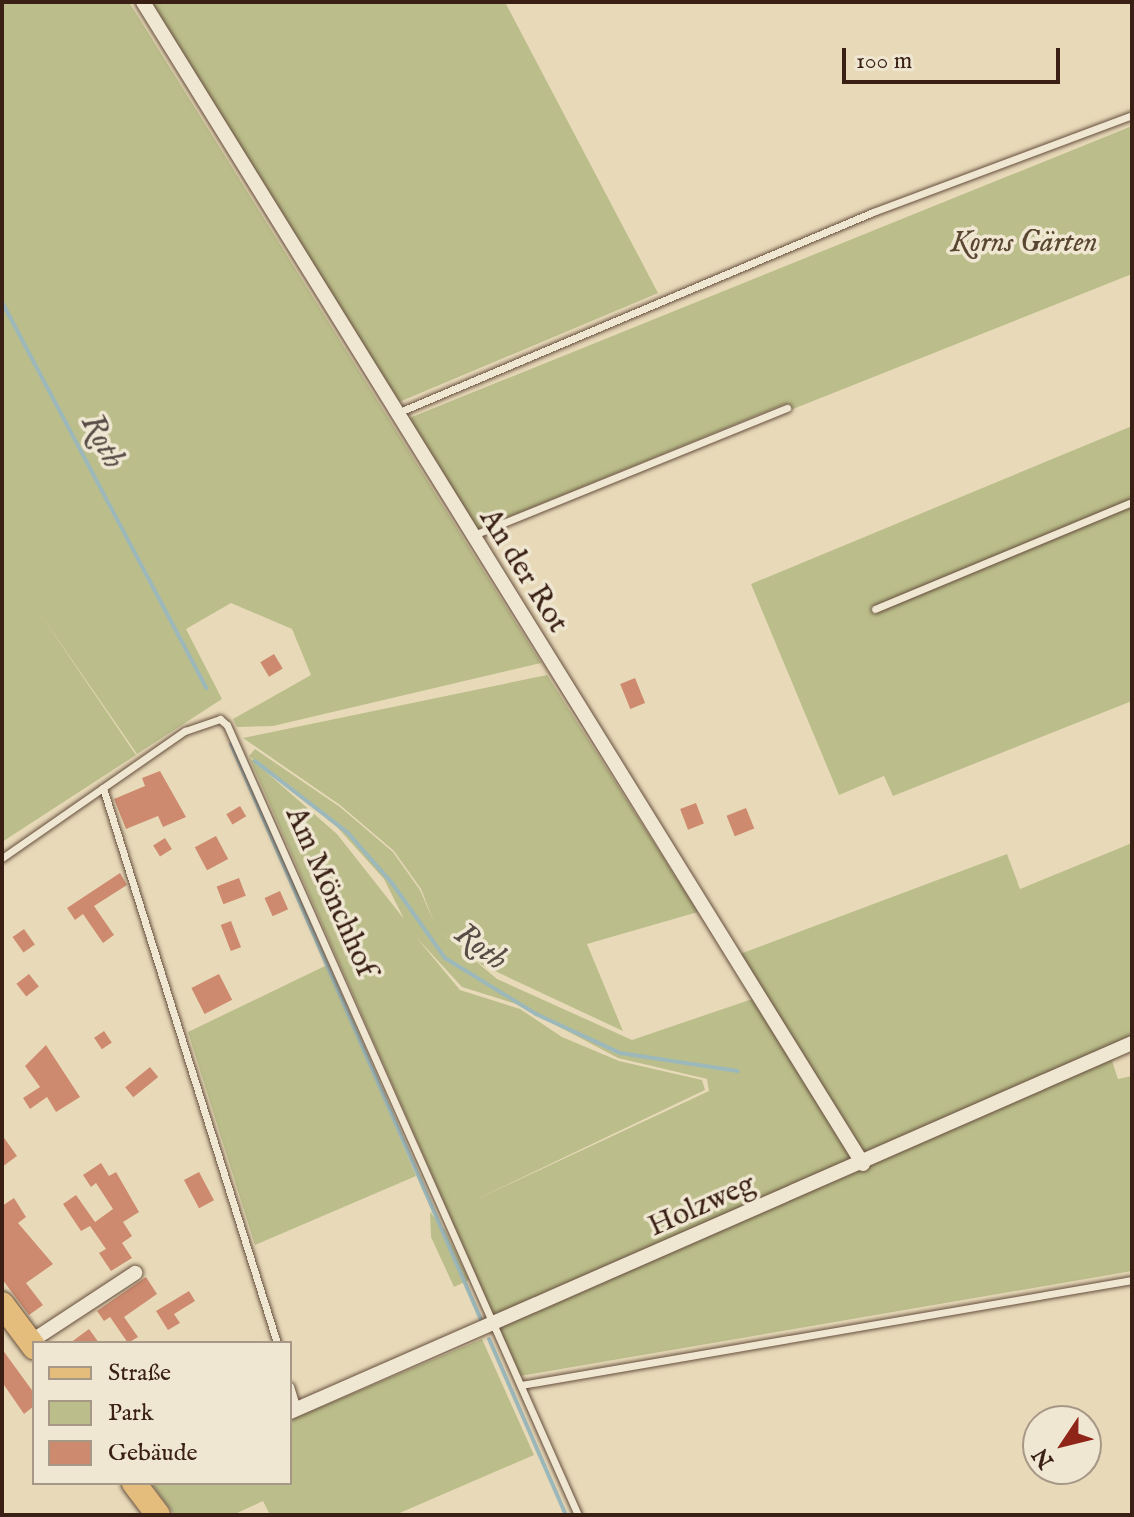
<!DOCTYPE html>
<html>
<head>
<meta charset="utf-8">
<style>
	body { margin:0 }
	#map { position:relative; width:1134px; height:1517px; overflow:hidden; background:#e8dab9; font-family:"IM FELL English",serif }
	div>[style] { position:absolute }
	.green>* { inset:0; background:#bbbe8b }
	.stream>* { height:4px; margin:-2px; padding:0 2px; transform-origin:2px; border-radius:2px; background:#9cb8ba }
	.building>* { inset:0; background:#ce8a6f; transform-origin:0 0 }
	.roads { filter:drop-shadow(0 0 2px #654e3d) drop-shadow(0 0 2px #654e3d) }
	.service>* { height:7px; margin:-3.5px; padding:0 3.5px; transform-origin:3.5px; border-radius:3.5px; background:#f0e7d2 }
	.minor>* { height:14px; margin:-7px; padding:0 7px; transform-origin:7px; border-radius:7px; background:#f0e7d2 }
	.primary>* { height:24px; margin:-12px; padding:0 12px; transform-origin:12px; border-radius:12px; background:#e4bd7c }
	span { translate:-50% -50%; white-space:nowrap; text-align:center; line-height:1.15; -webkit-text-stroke:7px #f0e7d2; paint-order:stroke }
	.park-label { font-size:30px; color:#5a4732; font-style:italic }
	.street-label { font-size:30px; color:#391f14 }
	.water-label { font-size:32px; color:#574d46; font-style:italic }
	.frame { position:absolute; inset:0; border:4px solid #391f14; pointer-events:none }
	.legend { position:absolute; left:32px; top:1341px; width:260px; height:144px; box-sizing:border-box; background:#f0e7d2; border:2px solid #a79786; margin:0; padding:10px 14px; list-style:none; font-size:24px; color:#391f14 }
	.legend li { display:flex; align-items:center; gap:16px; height:40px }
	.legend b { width:40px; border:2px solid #a79786 }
	.north { position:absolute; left:1022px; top:1405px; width:80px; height:80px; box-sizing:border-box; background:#f0e7d2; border:2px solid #a79786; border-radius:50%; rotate:235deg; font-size:22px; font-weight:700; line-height:32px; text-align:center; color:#391f14 }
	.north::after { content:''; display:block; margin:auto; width:28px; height:36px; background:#8f2418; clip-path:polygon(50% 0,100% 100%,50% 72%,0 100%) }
	.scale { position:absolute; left:842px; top:48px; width:218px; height:36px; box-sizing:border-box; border:4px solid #391f14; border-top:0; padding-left:10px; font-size:24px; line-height:28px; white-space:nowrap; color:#391f14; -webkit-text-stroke:6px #f0e7d2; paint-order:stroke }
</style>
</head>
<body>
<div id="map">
	<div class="green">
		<div style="clip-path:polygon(2px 2px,129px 2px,541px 663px,273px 726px,237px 727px,233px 719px,311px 675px,292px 629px,231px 603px,186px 629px,222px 699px,137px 754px,39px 612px,136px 755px,2px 842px)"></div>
		<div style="clip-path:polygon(148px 2px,505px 2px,658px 293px,399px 402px)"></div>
		<div style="clip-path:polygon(1132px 126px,1132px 274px,788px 411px,785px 404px,477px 530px,407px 419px)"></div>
		<div style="clip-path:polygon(1132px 426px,1132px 701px,893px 796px,884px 776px,839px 795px,751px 584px)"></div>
		<div style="clip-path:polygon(evenodd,547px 675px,698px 912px,587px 944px,623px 1031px,482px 965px,440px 931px,497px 979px,632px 1040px,764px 995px,740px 954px,1007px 854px,1020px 889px,1132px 843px,1132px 1048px,1112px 1061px,1118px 1079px,1132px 1076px,1132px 1271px,520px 1376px,249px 757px,337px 834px,404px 919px,384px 879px,337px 827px,249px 756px,255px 749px,340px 807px,393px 852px,420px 890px,434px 922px,421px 889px,394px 851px,340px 805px,243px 738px,547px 675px,416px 937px,462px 987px,516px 1004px,618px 1058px,707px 1079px,709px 1091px,475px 1200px,705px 1090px,702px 1080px,619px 1061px,562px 1037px,520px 1009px,460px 990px,416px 937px)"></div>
		<div style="clip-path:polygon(327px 965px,416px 1176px,255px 1245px,188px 1032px)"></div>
		<div style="clip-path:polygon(430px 1212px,445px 1230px,469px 1280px,454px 1287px,431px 1237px)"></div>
		<div style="clip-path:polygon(482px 1339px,534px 1455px,395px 1515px,270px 1515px,263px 1501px,233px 1515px,175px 1515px,151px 1483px,290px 1483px,290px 1420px)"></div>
	</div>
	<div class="stream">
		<div style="left:2px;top:302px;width:437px;rotate:62.1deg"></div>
		<div style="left:231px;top:744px;width:630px;rotate:66.53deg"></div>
		<div style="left:255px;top:761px;width:118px;rotate:37.7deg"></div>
		<div style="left:348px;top:833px;width:67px;rotate:48.7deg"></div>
		<div style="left:392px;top:883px;width:92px;rotate:54.8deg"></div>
		<div style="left:445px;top:958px;width:107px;rotate:31.6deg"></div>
		<div style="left:536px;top:1014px;width:93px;rotate:24.9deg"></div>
		<div style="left:620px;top:1053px;width:119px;rotate:8.7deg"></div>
		<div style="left:489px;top:1339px;width:192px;rotate:66.4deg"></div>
	</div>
	<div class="building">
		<div style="left:274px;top:654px;width:17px;height:16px;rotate:59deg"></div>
		<div style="left:635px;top:678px;width:27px;height:16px;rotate:68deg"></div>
		<div style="clip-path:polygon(160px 771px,186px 817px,163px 827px,158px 816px,126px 829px,114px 799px,145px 786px,142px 778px)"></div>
		<div style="left:696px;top:803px;width:22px;height:17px;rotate:69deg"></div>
		<div style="left:240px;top:806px;width:12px;height:16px;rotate:59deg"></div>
		<div style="left:746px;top:808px;width:22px;height:21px;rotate:68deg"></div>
		<div style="left:216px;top:836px;width:26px;height:24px;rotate:62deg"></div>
		<div style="left:165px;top:838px;width:13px;height:14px;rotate:58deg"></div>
		<div style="clip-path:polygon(120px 873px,127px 885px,94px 906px,114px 935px,103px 943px,83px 914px,75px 920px,67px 908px)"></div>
		<div style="left:239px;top:878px;width:19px;height:24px;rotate:69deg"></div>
		<div style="left:280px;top:891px;width:20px;height:17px;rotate:66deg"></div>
		<div style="left:231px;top:921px;width:28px;height:11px;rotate:69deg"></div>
		<div style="left:24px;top:929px;width:19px;height:14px;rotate:55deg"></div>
		<div style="left:29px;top:974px;width:16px;height:16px;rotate:52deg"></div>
		<div style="left:219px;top:974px;width:29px;height:31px;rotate:63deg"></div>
		<div style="left:104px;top:1031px;width:14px;height:12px;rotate:56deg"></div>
		<div style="clip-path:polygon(46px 1045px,80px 1097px,56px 1112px,47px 1097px,30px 1109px,23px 1098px,40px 1087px,25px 1066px)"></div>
		<div style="left:150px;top:1067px;width:13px;height:32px;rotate:51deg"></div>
		<div style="clip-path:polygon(2px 1135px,17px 1156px,2px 1167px)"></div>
		<div style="clip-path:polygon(101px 1163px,109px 1176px,116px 1172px,139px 1212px,123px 1222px,132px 1236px,122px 1243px,132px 1258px,111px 1271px,99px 1253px,106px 1249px,90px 1226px,81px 1231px,63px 1204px,76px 1195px,95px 1222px,113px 1209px,96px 1183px,91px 1187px,83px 1175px)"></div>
		<div style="left:199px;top:1172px;width:32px;height:17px;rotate:62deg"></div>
		<div style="clip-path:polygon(14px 1198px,26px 1217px,18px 1223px,53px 1264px,26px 1283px,43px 1305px,29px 1315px,2px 1279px,2px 1206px)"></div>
		<div style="clip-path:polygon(146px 1277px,157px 1294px,124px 1317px,138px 1337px,128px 1343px,110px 1317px,104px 1321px,97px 1311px)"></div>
		<div style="clip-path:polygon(189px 1291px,195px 1301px,174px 1314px,180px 1323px,168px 1330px,156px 1311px)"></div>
		<div style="clip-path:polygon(89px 1329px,99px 1343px,70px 1343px)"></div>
		<div style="clip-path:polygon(2px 1349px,34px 1393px,34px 1406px,24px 1414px,2px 1382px)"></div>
	</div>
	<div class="roads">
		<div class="service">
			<div style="left:397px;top:413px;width:517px;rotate:-22.89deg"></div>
			<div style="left:873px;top:212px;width:277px;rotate:-20.5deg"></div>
			<div style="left:474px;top:535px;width:338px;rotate:-22.1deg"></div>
			<div style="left:875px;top:609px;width:278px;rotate:-22.6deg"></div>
			<div style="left:103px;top:788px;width:582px;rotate:72.59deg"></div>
			<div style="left:2px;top:858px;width:223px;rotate:-34.8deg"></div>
			<div style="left:185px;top:731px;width:37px;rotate:-19deg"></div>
			<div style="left:220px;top:719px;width:9px;rotate:41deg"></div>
			<div style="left:227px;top:725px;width:864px;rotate:66.04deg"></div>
			<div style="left:521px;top:1385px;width:620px;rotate:-9.75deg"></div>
			<div style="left:290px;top:1386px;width:24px;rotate:73deg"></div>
		</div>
		<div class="minor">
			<div style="left:143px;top:2px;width:1367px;rotate:58.22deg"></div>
			<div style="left:30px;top:1342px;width:126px;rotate:-33.3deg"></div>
			<div style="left:290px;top:1412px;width:919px;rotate:-23.67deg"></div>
		</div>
		<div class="primary">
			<div style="left:2px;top:1304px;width:54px;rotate:53.3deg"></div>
			<div style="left:134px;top:1483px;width:40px;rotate:53deg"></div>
		</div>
	</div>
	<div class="park-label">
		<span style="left:1024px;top:243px">Korns Gärten</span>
	</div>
	<div class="street-label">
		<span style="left:523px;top:571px;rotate:58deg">An der Rot</span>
		<span style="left:330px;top:892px;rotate:66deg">Am Mönchhof</span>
		<span style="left:702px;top:1206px;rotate:-24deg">Holzweg</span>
	</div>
	<div class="water-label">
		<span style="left:101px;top:442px;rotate:62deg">Roth</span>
		<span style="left:480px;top:948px;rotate:37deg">Roth</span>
	</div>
	<div class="frame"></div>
	<ul class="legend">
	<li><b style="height:10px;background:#e4bd7c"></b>Straße</li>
	<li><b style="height:22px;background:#bbbe8b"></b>Park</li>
	<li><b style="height:22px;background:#ce8a6f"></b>Gebäude</li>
	</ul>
	<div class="north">N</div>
	<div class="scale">100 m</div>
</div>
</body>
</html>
